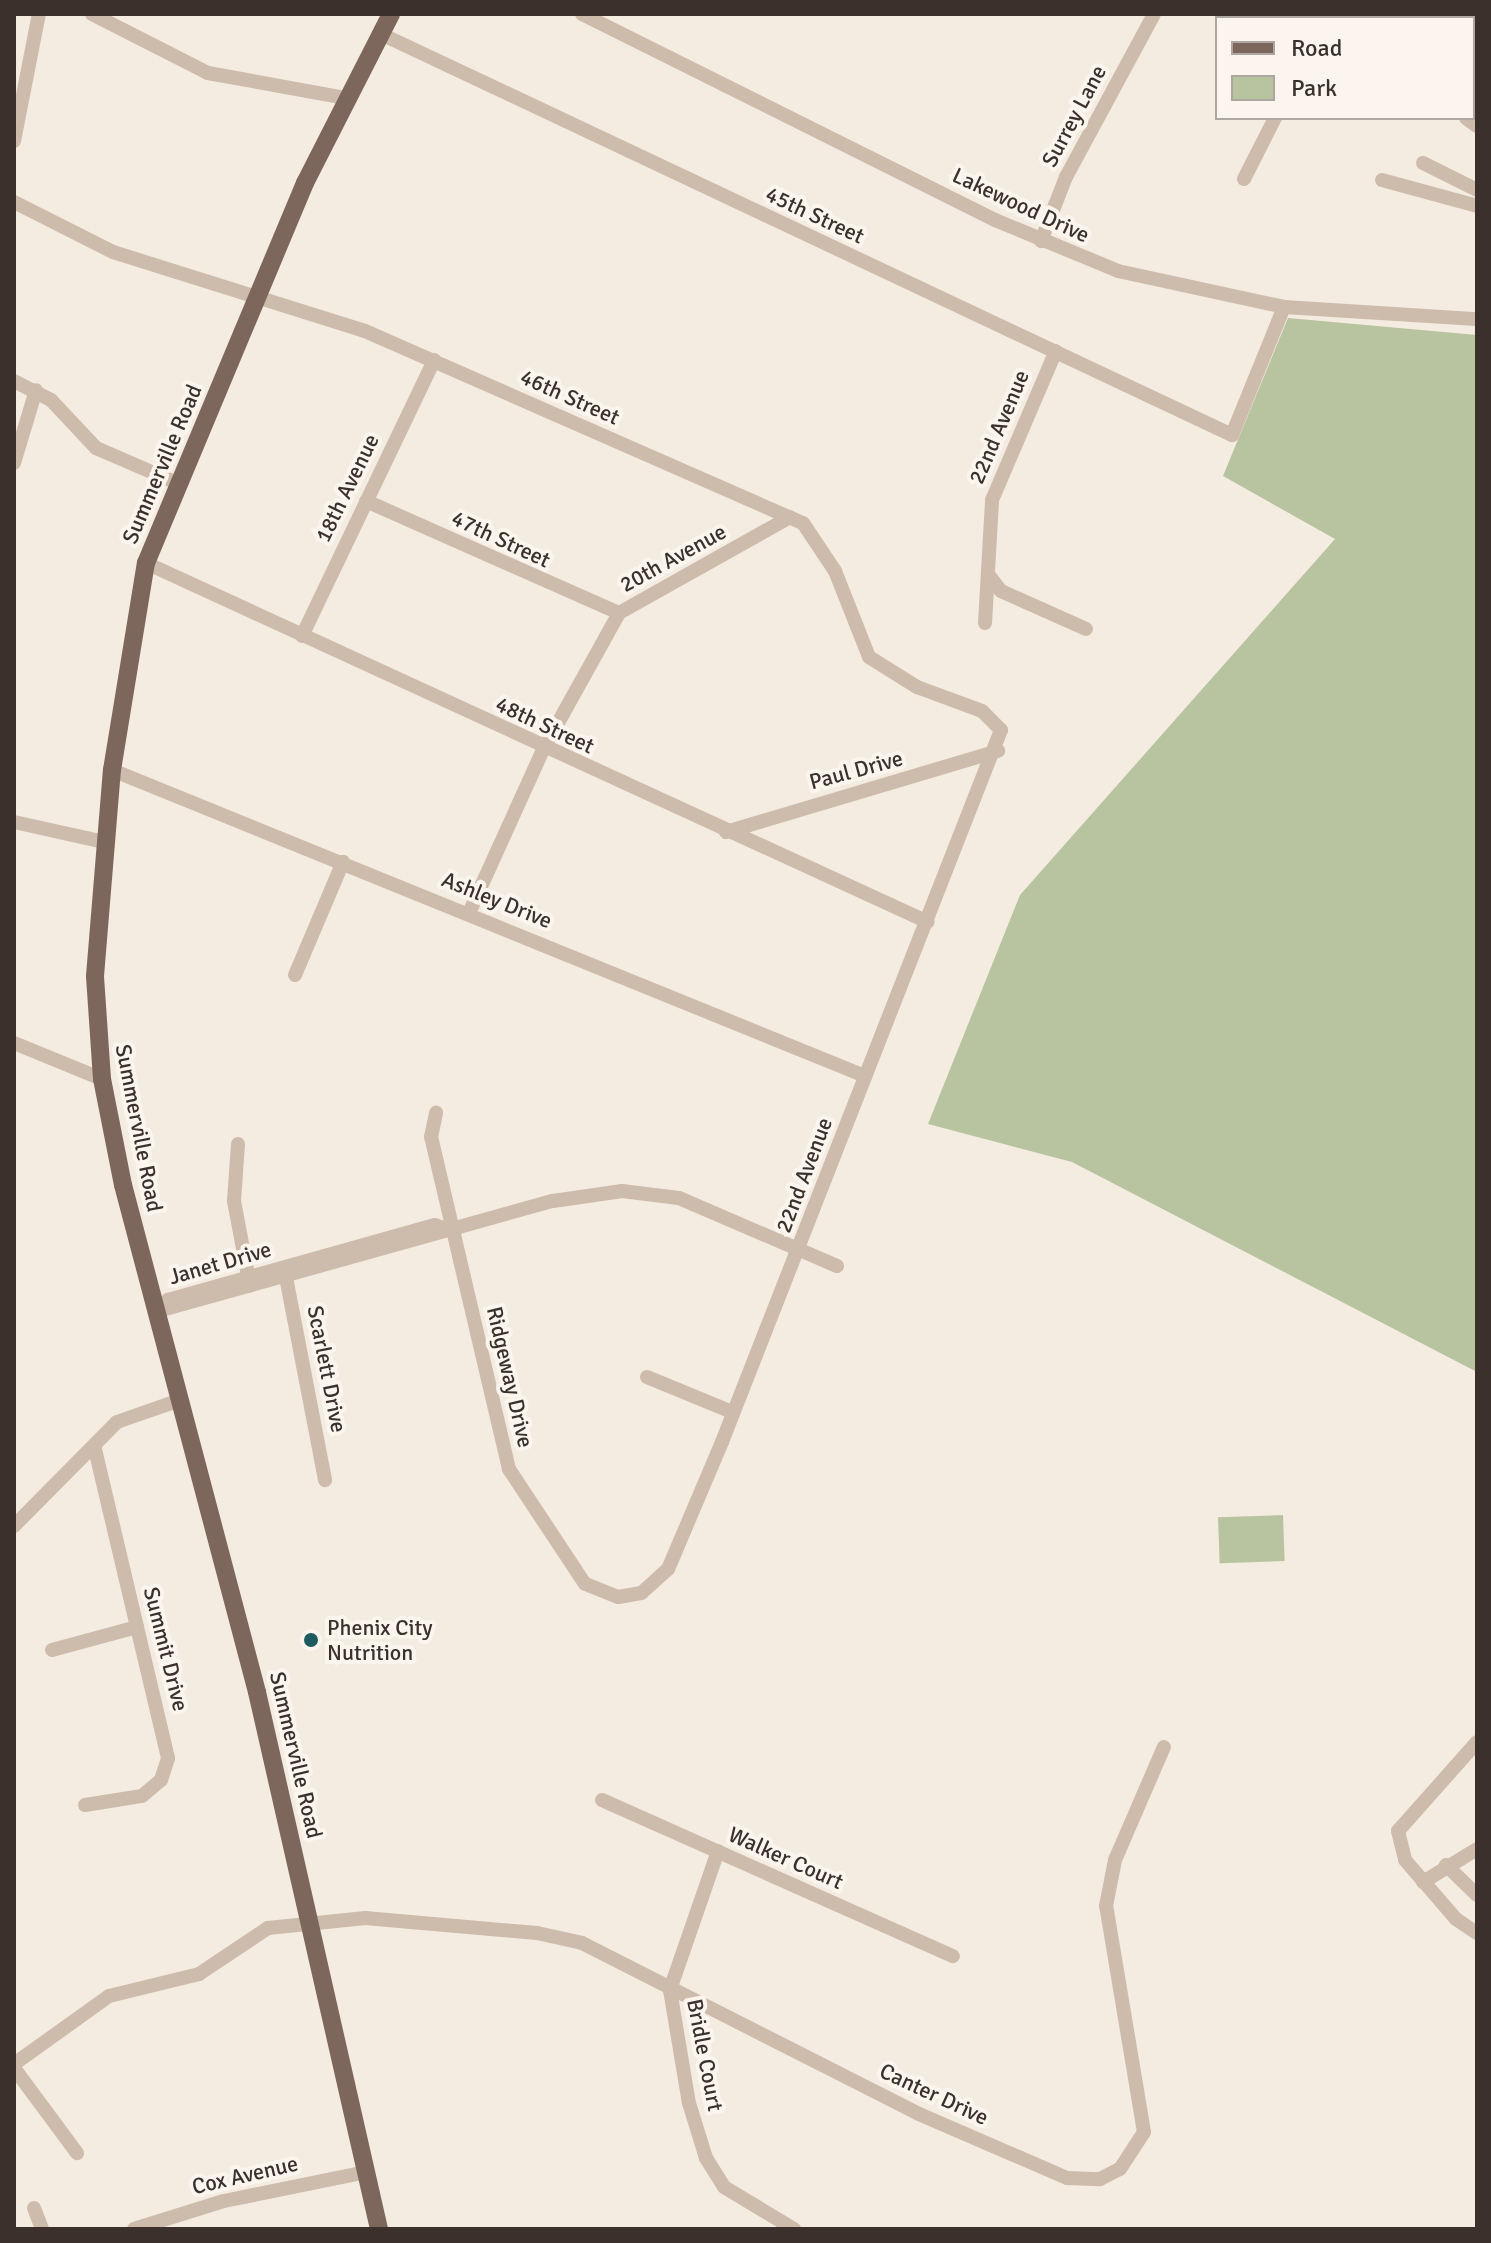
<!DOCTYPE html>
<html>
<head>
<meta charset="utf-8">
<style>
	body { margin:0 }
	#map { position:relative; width:1491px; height:2243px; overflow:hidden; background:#f4ebe1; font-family:Signika,sans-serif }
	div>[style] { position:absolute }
	.green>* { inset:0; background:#b8c4a0; transform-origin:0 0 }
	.minor>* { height:14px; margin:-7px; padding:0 7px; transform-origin:7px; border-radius:7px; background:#cdbbac }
	.major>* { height:18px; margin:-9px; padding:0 9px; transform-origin:9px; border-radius:9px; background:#7d675c }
	.dots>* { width:22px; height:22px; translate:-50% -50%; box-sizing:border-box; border:4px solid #fbf5ee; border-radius:50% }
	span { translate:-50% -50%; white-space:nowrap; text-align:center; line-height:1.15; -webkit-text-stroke:8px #fbf5ee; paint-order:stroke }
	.street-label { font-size:22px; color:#3b302b }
	.poi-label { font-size:22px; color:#3b302b }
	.left { translate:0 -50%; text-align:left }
	.frame { position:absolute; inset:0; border:16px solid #3b302b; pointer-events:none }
	.legend { position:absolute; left:1215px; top:16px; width:260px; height:104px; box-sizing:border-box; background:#fbf5ee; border:2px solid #aea6a0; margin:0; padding:10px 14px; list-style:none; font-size:24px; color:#3b302b }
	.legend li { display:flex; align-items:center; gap:16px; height:40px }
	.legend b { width:40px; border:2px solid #aea6a0 }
</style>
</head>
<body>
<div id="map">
	<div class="green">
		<div style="clip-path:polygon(1288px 318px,1477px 335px,1477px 1372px,1072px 1162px,928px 1124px,1020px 895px,1335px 539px,1223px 476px)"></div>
		<div style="left:1283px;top:1515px;width:46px;height:65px;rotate:88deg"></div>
	</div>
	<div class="minor">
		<div style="left:92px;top:14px;width:130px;rotate:27deg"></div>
		<div style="left:208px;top:73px;width:139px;rotate:10.3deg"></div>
		<div style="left:582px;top:14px;width:462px;rotate:26.5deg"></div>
		<div style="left:995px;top:220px;width:133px;rotate:22.5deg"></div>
		<div style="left:1118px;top:271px;width:170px;rotate:12.2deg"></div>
		<div style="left:1284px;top:307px;width:193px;rotate:3.6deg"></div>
		<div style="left:1282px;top:14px;width:4px;rotate:76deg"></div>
		<div style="left:381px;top:34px;width:941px;rotate:25.23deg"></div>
		<div style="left:1232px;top:435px;width:138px;rotate:-67.9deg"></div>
		<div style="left:1466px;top:118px;width:14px;rotate:36deg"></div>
		<div style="left:14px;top:141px;width:129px;rotate:-78.9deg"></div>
		<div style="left:1423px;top:163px;width:60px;rotate:26.6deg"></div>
		<div style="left:1244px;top:179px;width:68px;rotate:-63.1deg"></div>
		<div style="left:1382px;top:180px;width:98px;rotate:15.3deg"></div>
		<div style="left:14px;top:202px;width:111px;rotate:26.8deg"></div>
		<div style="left:113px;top:252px;width:264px;rotate:17.4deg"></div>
		<div style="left:365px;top:331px;width:478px;rotate:23.7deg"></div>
		<div style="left:803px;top:523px;width:58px;rotate:56.3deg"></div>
		<div style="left:835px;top:571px;width:92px;rotate:68.4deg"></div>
		<div style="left:869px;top:657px;width:57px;rotate:32deg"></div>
		<div style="left:917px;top:687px;width:69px;rotate:20.3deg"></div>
		<div style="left:982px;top:711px;width:27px;rotate:45deg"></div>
		<div style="left:1001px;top:730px;width:765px;rotate:111.4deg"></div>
		<div style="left:722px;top:1442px;width:138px;rotate:113deg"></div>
		<div style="left:668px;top:1569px;width:36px;rotate:138deg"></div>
		<div style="left:641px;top:1593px;width:23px;rotate:170deg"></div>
		<div style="left:618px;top:1597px;width:35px;rotate:-158deg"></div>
		<div style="left:585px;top:1584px;width:138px;rotate:-123.5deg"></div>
		<div style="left:509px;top:1469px;width:341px;rotate:-103.2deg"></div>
		<div style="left:431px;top:1137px;width:25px;rotate:-78deg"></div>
		<div style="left:1041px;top:241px;width:69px;rotate:-68.7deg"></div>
		<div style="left:1066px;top:177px;width:185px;rotate:-61.6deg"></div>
		<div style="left:14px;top:381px;width:42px;rotate:27.2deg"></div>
		<div style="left:51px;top:400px;width:66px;rotate:46.8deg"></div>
		<div style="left:96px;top:448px;width:88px;rotate:23.4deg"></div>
		<div style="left:14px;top:463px;width:76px;rotate:-73.2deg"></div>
		<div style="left:366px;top:501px;width:277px;rotate:23.9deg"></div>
		<div style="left:146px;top:563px;width:860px;rotate:24.66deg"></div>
		<div style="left:988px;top:574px;width:21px;rotate:53deg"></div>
		<div style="left:1001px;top:591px;width:93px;rotate:24.1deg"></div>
		<div style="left:985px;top:623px;width:123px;rotate:-86.7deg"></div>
		<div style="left:992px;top:500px;width:162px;rotate:-66.8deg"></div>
		<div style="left:302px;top:636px;width:306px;rotate:-64.4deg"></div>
		<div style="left:112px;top:770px;width:813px;rotate:22.12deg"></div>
		<div style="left:14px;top:822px;width:92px;rotate:12.5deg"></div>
		<div style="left:726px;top:832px;width:284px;rotate:-16.6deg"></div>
		<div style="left:469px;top:913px;width:181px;rotate:-65.6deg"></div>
		<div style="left:544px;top:748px;width:154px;rotate:-60.9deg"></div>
		<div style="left:619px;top:613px;width:196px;rotate:-29.3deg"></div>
		<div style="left:295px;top:975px;width:123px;rotate:-67deg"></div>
		<div style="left:14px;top:1043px;width:95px;rotate:22.2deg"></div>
		<div style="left:238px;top:1144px;width:57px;rotate:94deg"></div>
		<div style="left:234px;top:1201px;width:86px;rotate:79.3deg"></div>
		<div style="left:285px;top:1272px;width:212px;rotate:79.1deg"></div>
		<div style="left:158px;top:1311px;width:410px;rotate:-15.6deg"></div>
		<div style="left:553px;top:1201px;width:70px;rotate:-8.2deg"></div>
		<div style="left:622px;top:1191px;width:57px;rotate:7deg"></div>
		<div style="left:679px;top:1198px;width:172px;rotate:23.3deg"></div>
		<div style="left:158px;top:1311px;width:15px;rotate:-48deg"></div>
		<div style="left:168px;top:1300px;width:277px;rotate:-15.7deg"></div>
		<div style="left:435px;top:1225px;width:21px;rotate:19deg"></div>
		<div style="left:647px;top:1377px;width:92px;rotate:22.4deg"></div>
		<div style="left:14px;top:1526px;width:146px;rotate:-45.3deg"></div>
		<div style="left:117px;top:1422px;width:67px;rotate:-19.2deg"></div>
		<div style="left:52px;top:1650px;width:88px;rotate:-15.1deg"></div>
		<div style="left:1477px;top:1742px;width:119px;rotate:131.6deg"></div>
		<div style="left:1398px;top:1831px;width:30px;rotate:76deg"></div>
		<div style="left:1405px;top:1860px;width:78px;rotate:49.2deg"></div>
		<div style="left:1456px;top:1919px;width:25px;rotate:34deg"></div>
		<div style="left:602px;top:1800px;width:384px;rotate:24deg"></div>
		<div style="left:85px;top:1805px;width:58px;rotate:-9deg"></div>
		<div style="left:142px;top:1796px;width:25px;rotate:-40deg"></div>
		<div style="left:161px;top:1780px;width:23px;rotate:-72deg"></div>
		<div style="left:168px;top:1758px;width:321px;rotate:-103.3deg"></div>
		<div style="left:718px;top:1851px;width:147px;rotate:109.1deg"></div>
		<div style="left:670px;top:1990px;width:115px;rotate:80.5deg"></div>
		<div style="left:689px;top:2103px;width:58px;rotate:72.8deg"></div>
		<div style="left:706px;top:2158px;width:34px;rotate:58deg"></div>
		<div style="left:724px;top:2187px;width:82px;rotate:31deg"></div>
		<div style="left:1446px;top:1865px;width:43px;rotate:44.1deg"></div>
		<div style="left:1423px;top:1882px;width:63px;rotate:-31.4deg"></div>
		<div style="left:14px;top:2064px;width:117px;rotate:-35.6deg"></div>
		<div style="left:109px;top:1996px;width:93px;rotate:-13.7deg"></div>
		<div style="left:199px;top:1974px;width:83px;rotate:-33.7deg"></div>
		<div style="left:268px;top:1928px;width:98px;rotate:-5.9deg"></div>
		<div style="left:365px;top:1918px;width:173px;rotate:5deg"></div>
		<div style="left:537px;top:1933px;width:46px;rotate:12.5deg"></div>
		<div style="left:582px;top:1943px;width:378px;rotate:26.9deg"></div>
		<div style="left:919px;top:2114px;width:161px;rotate:23.4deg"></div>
		<div style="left:1067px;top:2178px;width:33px;rotate:2deg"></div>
		<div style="left:1100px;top:2179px;width:22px;rotate:-27deg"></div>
		<div style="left:1120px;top:2169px;width:44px;rotate:-57deg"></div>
		<div style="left:1144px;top:2132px;width:229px;rotate:-99.5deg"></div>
		<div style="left:1106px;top:1906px;width:47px;rotate:-78.9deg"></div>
		<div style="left:1115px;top:1860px;width:123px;rotate:-66.6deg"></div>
		<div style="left:14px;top:2068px;width:106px;rotate:53.5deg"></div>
		<div style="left:34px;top:2208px;width:22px;rotate:69deg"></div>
		<div style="left:134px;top:2229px;width:94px;rotate:-17.3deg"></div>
		<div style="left:224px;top:2201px;width:146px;rotate:-11.5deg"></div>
	</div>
	<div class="major">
		<div style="left:379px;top:2229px;width:551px;rotate:-102.8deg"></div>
		<div style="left:257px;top:1692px;width:524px;rotate:-104.8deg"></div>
		<div style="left:123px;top:1185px;width:108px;rotate:-101.2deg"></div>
		<div style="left:102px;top:1079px;width:103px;rotate:-93.9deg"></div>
		<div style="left:95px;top:976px;width:207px;rotate:-85.3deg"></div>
		<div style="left:112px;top:770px;width:210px;rotate:-80.7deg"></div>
		<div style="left:146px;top:563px;width:412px;rotate:-67.3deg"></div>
		<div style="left:305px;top:183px;width:190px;rotate:-63deg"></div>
	</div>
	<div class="dots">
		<div style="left:311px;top:1640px;background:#1f5a5e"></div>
	</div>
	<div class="street-label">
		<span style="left:1074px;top:116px;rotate:-62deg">Surrey Lane</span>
		<span style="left:1021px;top:205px;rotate:25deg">Lakewood Drive</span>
		<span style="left:815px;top:215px;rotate:25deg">45th Street</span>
		<span style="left:570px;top:397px;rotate:24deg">46th Street</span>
		<span style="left:999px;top:427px;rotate:-67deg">22nd Avenue</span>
		<span style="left:162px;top:464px;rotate:-67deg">Summerville Road</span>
		<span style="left:347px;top:488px;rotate:-64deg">18th Avenue</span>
		<span style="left:501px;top:539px;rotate:25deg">47th Street</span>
		<span style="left:673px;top:558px;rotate:-29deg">20th Avenue</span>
		<span style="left:545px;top:725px;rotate:25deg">48th Street</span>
		<span style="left:856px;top:770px;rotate:-15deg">Paul Drive</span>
		<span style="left:497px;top:900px;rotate:22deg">Ashley Drive</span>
		<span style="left:139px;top:1128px;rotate:79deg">Summerville Road</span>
		<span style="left:804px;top:1175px;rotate:-69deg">22nd Avenue</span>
		<span style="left:220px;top:1263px;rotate:-16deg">Janet Drive</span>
		<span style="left:327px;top:1369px;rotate:79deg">Scarlett Drive</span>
		<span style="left:510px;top:1377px;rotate:77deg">Ridgeway Drive</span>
		<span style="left:166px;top:1649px;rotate:76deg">Summit Drive</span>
		<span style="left:296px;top:1755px;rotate:77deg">Summerville Road</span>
		<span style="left:786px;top:1858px;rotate:24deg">Walker Court</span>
		<span style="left:705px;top:2055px;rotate:79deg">Bridle Court</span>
		<span style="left:934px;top:2094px;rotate:25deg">Canter Drive</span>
		<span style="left:245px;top:2175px;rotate:-13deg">Cox Avenue</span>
	</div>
	<div class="poi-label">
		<span class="left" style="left:327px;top:1640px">Phenix City<br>Nutrition</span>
	</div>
	<div class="frame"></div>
	<ul class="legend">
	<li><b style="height:10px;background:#7d675c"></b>Road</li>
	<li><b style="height:22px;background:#b8c4a0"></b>Park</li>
	</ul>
</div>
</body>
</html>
